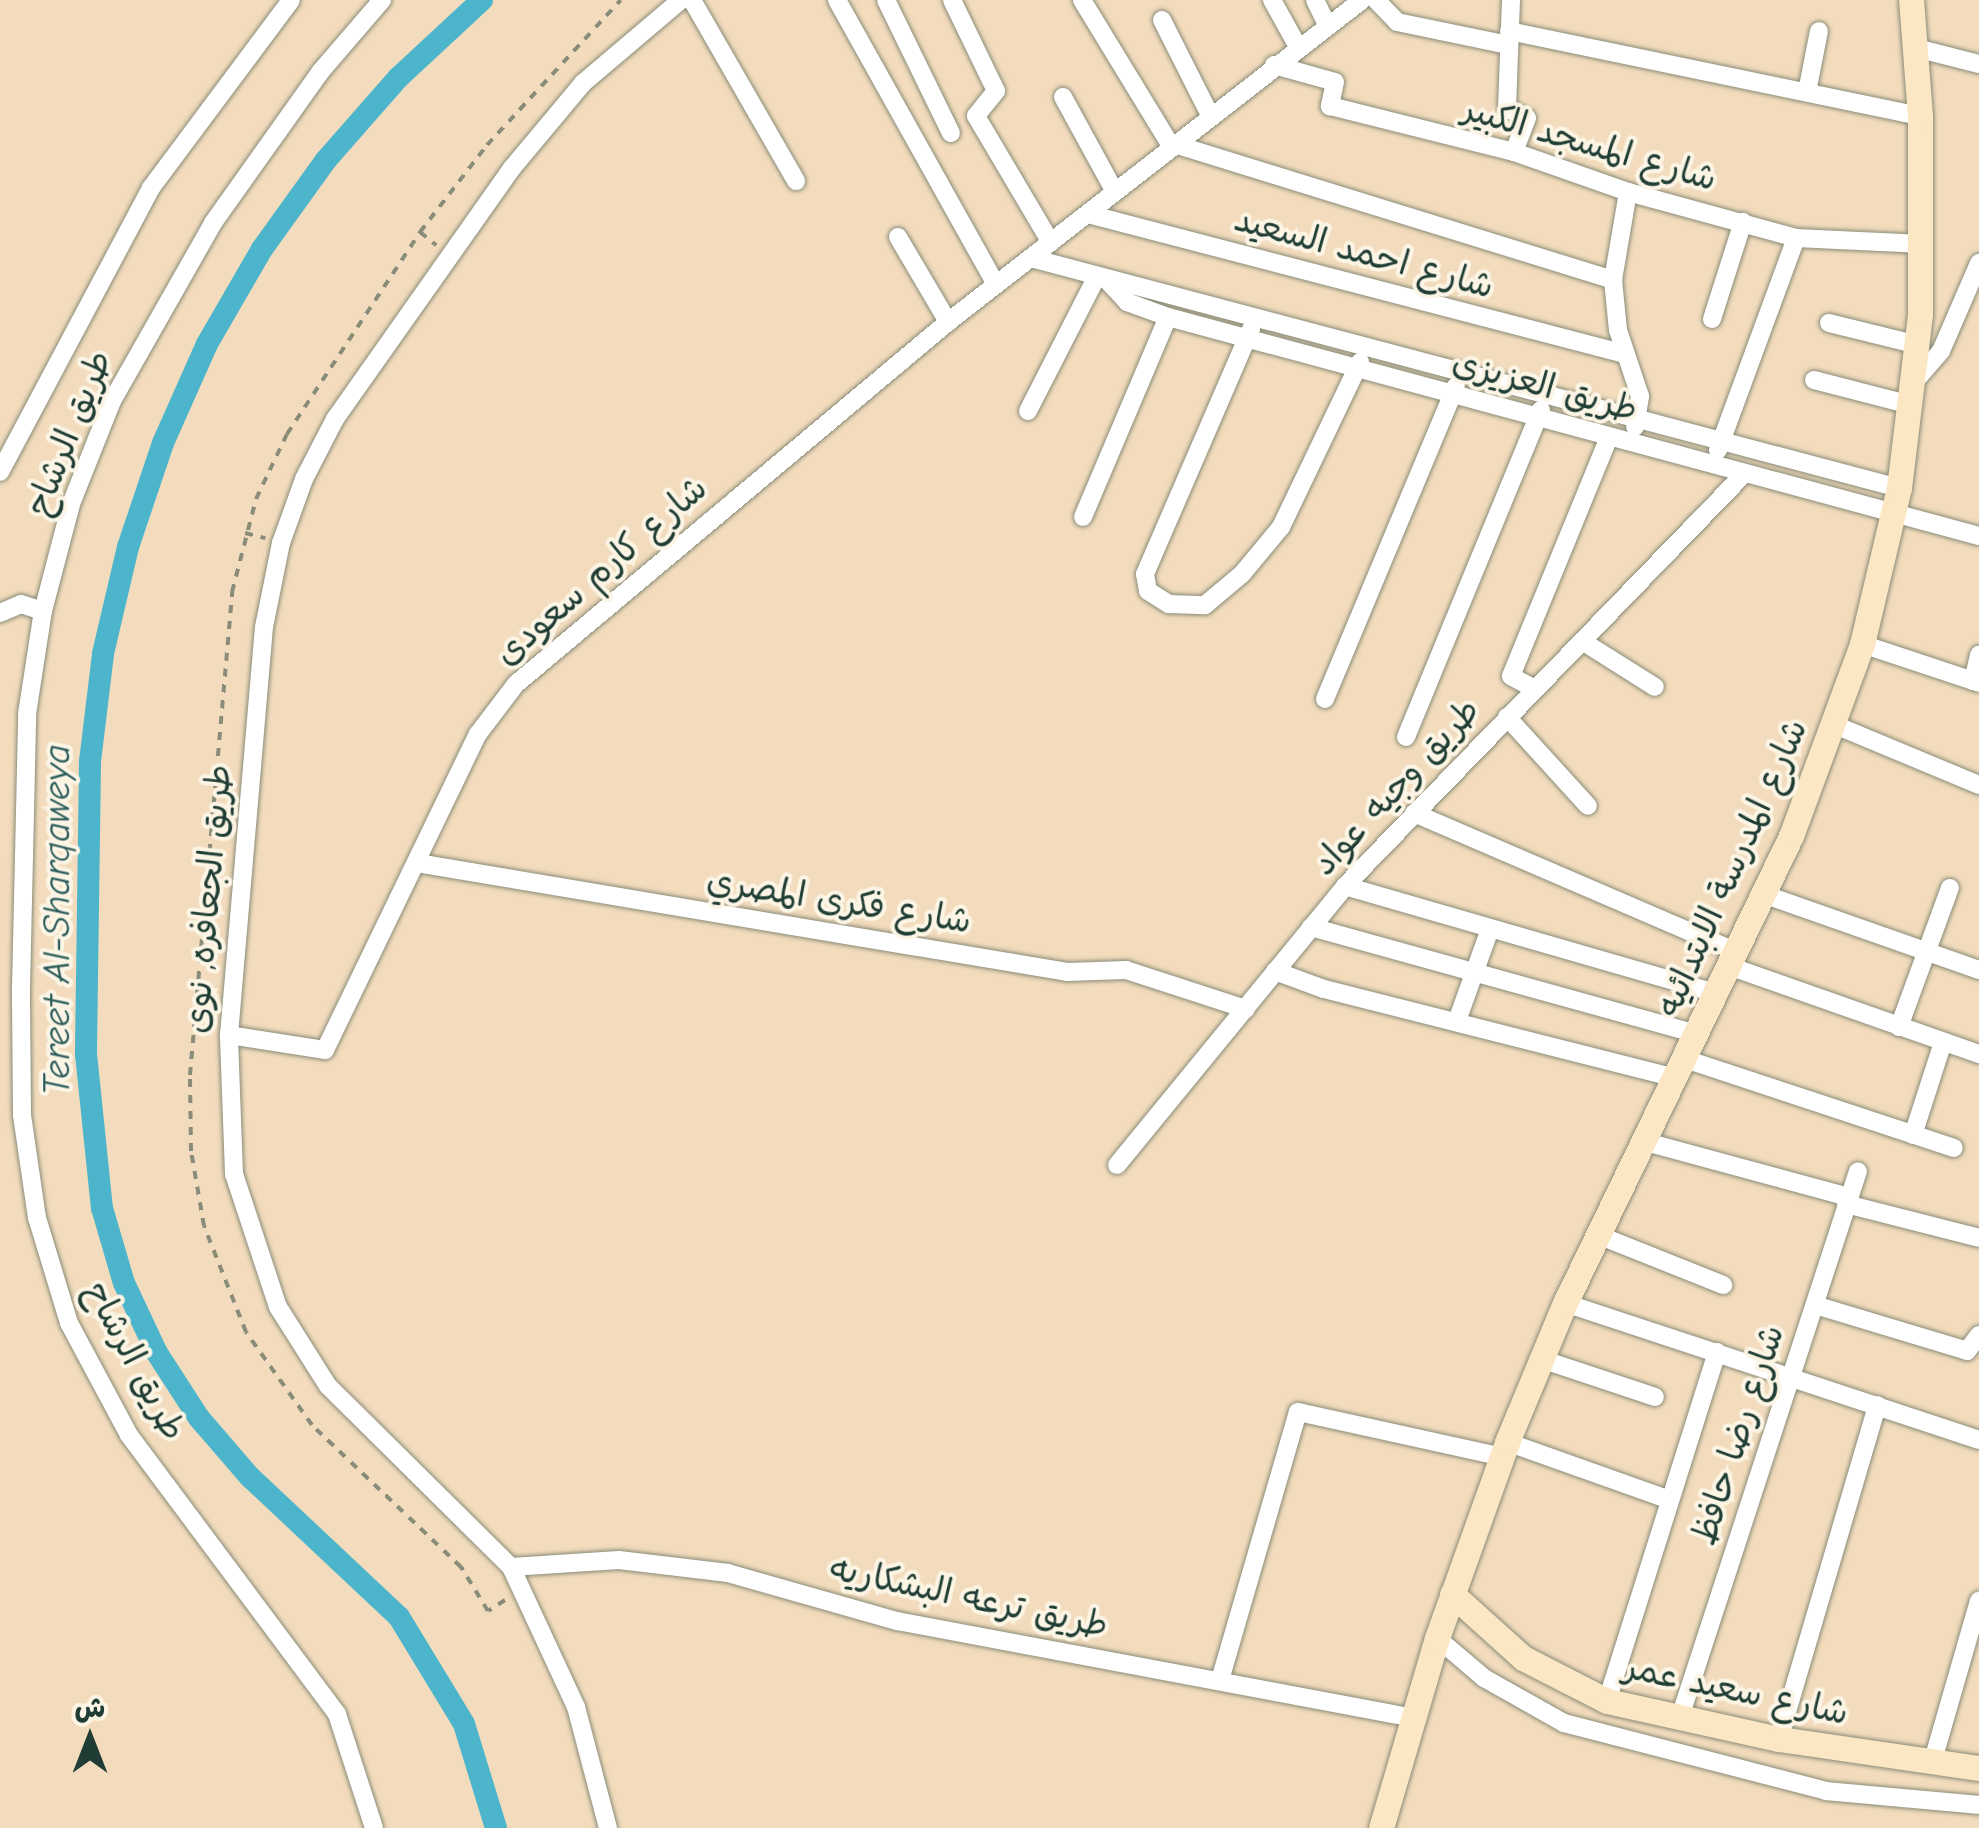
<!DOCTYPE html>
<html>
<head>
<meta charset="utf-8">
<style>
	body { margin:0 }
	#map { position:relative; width:1979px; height:1828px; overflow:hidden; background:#f3dcbd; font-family:"Comic Neue","Playpen Sans Arabic",sans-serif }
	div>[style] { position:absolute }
	.canal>* { height:22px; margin:-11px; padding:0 11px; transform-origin:11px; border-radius:11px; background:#4db5cb }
	.path>* { height:4px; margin-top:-2px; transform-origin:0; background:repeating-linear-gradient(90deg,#898c78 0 8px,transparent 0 16px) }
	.roads { filter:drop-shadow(0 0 2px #898c78) drop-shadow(0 0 2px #898c78) }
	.street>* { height:18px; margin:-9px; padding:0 9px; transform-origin:9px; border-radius:9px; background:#fff }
	.secondary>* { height:25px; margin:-12.5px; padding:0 12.5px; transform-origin:12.5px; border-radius:12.5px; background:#fbe7c3 }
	span { translate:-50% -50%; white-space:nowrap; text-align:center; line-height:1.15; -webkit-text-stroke:8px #fcf5e5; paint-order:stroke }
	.street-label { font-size:35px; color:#1f3d34 }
	.water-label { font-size:38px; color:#2a5b5a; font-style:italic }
	.north { position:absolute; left:40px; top:1688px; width:100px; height:100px; -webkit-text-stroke:8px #fcf5e5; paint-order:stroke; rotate:0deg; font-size:28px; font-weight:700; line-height:40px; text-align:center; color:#1f3d34 }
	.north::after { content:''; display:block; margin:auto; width:35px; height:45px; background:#1f3d34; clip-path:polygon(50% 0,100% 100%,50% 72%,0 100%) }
</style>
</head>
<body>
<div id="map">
	<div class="canal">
		<div style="left:482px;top:0;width:115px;rotate:137.1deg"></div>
		<div style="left:398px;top:78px;width:109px;rotate:131.3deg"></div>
		<div style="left:326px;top:160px;width:110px;rotate:125.7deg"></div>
		<div style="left:262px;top:249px;width:110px;rotate:120.1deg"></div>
		<div style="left:207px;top:344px;width:108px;rotate:114deg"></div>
		<div style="left:163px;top:443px;width:110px;rotate:108.6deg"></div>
		<div style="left:128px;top:547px;width:110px;rotate:103.2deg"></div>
		<div style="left:103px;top:654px;width:109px;rotate:96.9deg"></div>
		<div style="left:90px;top:762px;width:292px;rotate:90.8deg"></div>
		<div style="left:86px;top:1054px;width:155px;rotate:84.1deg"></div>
		<div style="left:102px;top:1208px;width:78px;rotate:73.7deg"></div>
		<div style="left:124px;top:1283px;width:77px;rotate:64.8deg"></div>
		<div style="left:157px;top:1353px;width:77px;rotate:57.1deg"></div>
		<div style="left:199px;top:1418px;width:78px;rotate:49.2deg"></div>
		<div style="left:250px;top:1477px;width:204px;rotate:43.2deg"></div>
		<div style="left:399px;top:1617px;width:125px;rotate:58.7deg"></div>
		<div style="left:464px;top:1724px;width:109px;rotate:72.9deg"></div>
	</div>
	<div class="path">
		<div style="left:420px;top:232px;width:21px;rotate:39deg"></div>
		<div style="left:245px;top:533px;width:21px;rotate:14deg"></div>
		<div style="left:505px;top:1600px;width:20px;rotate:147deg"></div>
		<div style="left:488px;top:1611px;width:52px;rotate:-121.5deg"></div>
		<div style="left:461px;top:1567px;width:206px;rotate:-136.4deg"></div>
		<div style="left:312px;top:1425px;width:114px;rotate:-125.4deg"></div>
		<div style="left:246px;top:1332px;width:114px;rotate:-111.6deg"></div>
		<div style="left:204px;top:1226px;width:76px;rotate:-99.8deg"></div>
		<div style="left:191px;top:1151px;width:76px;rotate:-90.8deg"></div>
		<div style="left:190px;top:1075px;width:485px;rotate:-85deg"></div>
		<div style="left:232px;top:592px;width:96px;rotate:-75.5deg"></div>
		<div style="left:256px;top:499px;width:72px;rotate:-64.5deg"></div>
		<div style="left:287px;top:434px;width:242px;rotate:-56.6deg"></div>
		<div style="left:420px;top:232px;width:110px;rotate:-52.4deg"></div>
		<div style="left:487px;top:145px;width:197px;rotate:-47.3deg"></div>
	</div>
	<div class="roads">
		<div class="street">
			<div style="left:692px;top:0;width:209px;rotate:60.1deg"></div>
			<div style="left:837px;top:0;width:326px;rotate:60.8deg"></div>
			<div style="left:886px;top:0;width:148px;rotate:64deg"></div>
			<div style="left:952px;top:0;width:101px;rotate:64.2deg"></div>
			<div style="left:996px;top:91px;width:32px;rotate:129deg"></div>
			<div style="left:976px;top:116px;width:147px;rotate:59.4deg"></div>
			<div style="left:1082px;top:0;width:171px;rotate:58.6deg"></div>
			<div style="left:1272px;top:0;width:54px;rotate:61deg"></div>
			<div style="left:1315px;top:0;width:28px;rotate:64deg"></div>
			<div style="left:1376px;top:0;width:30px;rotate:46deg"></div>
			<div style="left:1397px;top:22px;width:113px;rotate:11.7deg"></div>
			<div style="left:1511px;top:0;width:108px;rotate:92.1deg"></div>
			<div style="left:1507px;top:108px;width:22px;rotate:27deg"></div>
			<div style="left:1527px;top:118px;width:36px;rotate:111deg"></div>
			<div style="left:1162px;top:20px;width:106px;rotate:63.2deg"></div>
			<div style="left:1509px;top:31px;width:420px;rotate:11.7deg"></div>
			<div style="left:1916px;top:48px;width:65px;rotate:14.3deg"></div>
			<div style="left:1274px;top:65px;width:63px;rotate:15.6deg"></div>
			<div style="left:1335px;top:82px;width:25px;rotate:102deg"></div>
			<div style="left:1330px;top:106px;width:190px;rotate:14deg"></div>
			<div style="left:1514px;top:152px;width:121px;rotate:19.3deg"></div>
			<div style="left:1628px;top:192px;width:174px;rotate:15.3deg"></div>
			<div style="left:1796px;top:238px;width:127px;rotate:2.7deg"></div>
			<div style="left:1807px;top:92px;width:62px;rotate:-78.9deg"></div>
			<div style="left:1063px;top:97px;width:108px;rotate:61.3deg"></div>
			<div style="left:1174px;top:144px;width:460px;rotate:17.2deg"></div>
			<div style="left:1628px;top:192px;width:89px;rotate:99.7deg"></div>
			<div style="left:1613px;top:280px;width:50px;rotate:84.3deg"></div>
			<div style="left:1618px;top:330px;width:70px;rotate:71.6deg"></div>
			<div style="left:1640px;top:396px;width:31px;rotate:99deg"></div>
			<div style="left:1088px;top:214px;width:555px;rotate:14.61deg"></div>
			<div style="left:898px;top:237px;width:99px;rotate:59.5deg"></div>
			<div style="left:1031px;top:258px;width:898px;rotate:14.84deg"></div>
			<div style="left:1105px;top:278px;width:33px;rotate:47deg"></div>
			<div style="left:1127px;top:302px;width:44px;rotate:20.1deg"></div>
			<div style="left:1168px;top:317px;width:840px;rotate:15.11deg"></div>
			<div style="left:1712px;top:319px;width:102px;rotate:-72.3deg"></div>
			<div style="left:1829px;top:323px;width:92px;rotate:13.9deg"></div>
			<div style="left:1251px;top:329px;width:267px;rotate:113.4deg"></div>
			<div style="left:1145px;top:574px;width:17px;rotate:80deg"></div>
			<div style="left:1148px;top:591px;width:25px;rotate:32deg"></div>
			<div style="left:1169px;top:604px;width:36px;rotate:2deg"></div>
			<div style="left:1205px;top:605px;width:48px;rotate:-40deg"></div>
			<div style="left:1242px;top:574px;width:61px;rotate:-50.3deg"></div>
			<div style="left:1281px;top:527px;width:183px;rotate:-64.4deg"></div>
			<div style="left:1814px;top:380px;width:100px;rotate:14.5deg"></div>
			<div style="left:1914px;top:382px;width:41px;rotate:-48.9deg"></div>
			<div style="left:1941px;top:351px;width:96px;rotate:-66.6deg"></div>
			<div style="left:1028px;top:411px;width:152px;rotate:-62.9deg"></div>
			<div style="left:1718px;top:450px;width:226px;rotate:-69.8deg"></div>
			<div style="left:0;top:472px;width:322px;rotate:-62deg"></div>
			<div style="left:151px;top:188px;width:234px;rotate:-53.3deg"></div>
			<div style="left:1083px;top:517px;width:217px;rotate:-67deg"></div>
			<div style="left:0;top:613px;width:23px;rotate:-23deg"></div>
			<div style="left:21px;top:604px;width:23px;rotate:18deg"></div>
			<div style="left:1582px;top:641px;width:86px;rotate:32.2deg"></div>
			<div style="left:1862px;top:644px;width:123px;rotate:18.4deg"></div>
			<div style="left:1973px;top:681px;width:27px;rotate:-77deg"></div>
			<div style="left:1535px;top:689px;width:27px;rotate:-152deg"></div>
			<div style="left:1511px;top:676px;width:258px;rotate:-67.7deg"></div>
			<div style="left:1325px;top:699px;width:339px;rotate:-67.3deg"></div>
			<div style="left:1507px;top:717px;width:120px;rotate:47.7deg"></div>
			<div style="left:1835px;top:725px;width:156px;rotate:22.6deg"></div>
			<div style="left:1406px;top:737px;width:354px;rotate:-67.6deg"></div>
			<div style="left:1414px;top:813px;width:351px;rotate:23.3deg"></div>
			<div style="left:417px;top:863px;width:659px;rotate:9.52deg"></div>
			<div style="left:1067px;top:972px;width:59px;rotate:-1.9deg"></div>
			<div style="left:1126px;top:970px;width:126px;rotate:18deg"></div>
			<div style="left:1345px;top:886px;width:386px;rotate:16.1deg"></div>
			<div style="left:1763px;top:894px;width:229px;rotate:19.4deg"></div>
			<div style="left:1311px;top:927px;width:401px;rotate:15.5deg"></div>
			<div style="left:1729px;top:966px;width:265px;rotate:19.4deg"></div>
			<div style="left:1275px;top:971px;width:52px;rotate:20.2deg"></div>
			<div style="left:1324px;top:989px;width:363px;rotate:14.2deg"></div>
			<div style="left:1457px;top:1021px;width:98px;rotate:-70.3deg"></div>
			<div style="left:1899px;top:1027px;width:148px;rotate:-69.9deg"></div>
			<div style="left:229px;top:1035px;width:97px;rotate:8.9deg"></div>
			<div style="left:325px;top:1050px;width:351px;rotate:-64.2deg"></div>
			<div style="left:478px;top:734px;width:63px;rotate:-52.8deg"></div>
			<div style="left:516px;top:684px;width:564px;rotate:-39.96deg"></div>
			<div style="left:948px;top:322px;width:524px;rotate:-37.87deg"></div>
			<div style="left:1685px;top:1059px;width:283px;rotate:18.3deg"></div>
			<div style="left:1913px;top:1135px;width:98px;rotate:-72.1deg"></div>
			<div style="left:1646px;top:1142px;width:210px;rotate:15.2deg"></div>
			<div style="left:1117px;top:1165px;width:360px;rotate:-50.7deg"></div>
			<div style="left:1345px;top:886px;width:575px;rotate:-45.92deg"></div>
			<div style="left:1846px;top:1204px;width:137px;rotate:14.3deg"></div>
			<div style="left:1598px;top:1235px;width:135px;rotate:21.8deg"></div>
			<div style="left:1565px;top:1303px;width:436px;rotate:18.3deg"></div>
			<div style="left:1815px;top:1305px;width:159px;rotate:16.8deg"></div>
			<div style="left:1967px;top:1351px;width:20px;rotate:-53deg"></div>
			<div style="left:1541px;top:1359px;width:120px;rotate:18.4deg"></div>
			<div style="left:1507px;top:1442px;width:170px;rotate:19.6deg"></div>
			<div style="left:511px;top:1567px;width:108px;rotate:-3.7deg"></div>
			<div style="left:619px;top:1560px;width:110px;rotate:6.8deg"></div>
			<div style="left:728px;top:1573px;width:176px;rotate:15.9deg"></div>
			<div style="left:897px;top:1621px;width:526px;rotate:10.63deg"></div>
			<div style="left:1437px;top:1638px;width:62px;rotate:40.4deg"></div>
			<div style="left:1484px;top:1678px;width:92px;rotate:29.4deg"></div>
			<div style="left:1564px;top:1723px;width:271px;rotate:14.5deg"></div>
			<div style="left:1826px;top:1791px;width:154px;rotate:5.2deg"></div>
			<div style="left:1220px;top:1680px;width:279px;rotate:-73.8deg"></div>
			<div style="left:1298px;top:1412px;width:209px;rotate:12.4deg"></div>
			<div style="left:1607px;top:1701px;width:366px;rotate:-72.5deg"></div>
			<div style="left:1679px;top:1720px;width:577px;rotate:-71.94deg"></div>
			<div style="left:1779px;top:1739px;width:348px;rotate:-73.6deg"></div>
			<div style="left:1933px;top:1760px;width:166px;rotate:-73.9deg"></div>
			<div style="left:374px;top:1828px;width:120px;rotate:-108deg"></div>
			<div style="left:337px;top:1714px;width:348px;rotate:-126.7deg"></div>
			<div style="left:129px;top:1435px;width:127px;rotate:-118.2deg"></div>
			<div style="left:69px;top:1323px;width:110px;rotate:-106.9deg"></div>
			<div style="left:37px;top:1218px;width:104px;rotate:-98.3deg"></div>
			<div style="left:22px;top:1115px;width:127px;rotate:-90.5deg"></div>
			<div style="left:21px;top:988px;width:274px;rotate:-88.7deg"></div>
			<div style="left:27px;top:714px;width:104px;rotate:-81.2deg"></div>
			<div style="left:43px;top:611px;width:111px;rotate:-75.3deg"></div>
			<div style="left:71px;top:504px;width:111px;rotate:-68.3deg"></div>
			<div style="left:112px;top:401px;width:205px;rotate:-60.4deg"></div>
			<div style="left:213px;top:223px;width:186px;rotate:-54.6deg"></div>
			<div style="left:321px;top:71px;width:94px;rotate:-49.3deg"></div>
			<div style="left:608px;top:1828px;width:125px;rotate:-104.8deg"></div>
			<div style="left:576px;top:1707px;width:154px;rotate:-114.9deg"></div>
			<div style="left:511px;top:1567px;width:257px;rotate:-135.3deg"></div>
			<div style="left:328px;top:1386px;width:93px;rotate:-122.3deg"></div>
			<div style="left:278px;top:1307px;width:140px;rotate:-108.3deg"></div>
			<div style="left:234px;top:1174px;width:139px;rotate:-92.1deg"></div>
			<div style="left:229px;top:1035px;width:409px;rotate:-85.1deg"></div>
			<div style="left:264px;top:627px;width:86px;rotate:-78.6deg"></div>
			<div style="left:281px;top:543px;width:68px;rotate:-70.2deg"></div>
			<div style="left:304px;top:479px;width:68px;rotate:-62.7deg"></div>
			<div style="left:335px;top:419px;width:307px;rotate:-54.8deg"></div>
			<div style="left:512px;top:168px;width:111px;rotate:-50.1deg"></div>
			<div style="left:583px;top:83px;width:128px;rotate:-40.3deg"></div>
		</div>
		<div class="secondary">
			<div style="left:1452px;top:1594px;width:96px;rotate:42deg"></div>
			<div style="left:1523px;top:1658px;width:94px;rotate:27.1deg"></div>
			<div style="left:1607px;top:1701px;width:176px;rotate:12.5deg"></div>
			<div style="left:1779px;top:1739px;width:202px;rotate:8.3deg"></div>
			<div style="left:1381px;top:1828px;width:198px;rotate:-73.6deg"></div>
			<div style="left:1437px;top:1638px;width:208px;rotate:-70.3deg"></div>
			<div style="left:1507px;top:1442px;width:151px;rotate:-67.4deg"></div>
			<div style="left:1565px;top:1303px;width:519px;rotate:-64.18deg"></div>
			<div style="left:1791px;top:836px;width:205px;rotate:-69.7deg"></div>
			<div style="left:1862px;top:644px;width:160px;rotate:-76.7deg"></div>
			<div style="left:1899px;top:488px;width:175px;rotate:-83.1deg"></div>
			<div style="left:1920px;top:314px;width:198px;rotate:-90deg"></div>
			<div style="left:1920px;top:116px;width:116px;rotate:-94.4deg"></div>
		</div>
	</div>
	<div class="street-label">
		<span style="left:1590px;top:144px;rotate:16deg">شارع المسجد الكبير</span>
		<span style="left:1364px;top:253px;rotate:15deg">شارع احمد السعيد</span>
		<span style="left:1545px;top:386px;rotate:15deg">طريق العزيزى</span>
		<span style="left:69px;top:433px;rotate:-68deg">طريق الرشاح</span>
		<span style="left:601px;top:571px;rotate:-41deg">شارع كارم سعودى</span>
		<span style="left:1396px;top:787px;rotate:-47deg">طريق وجيه عواد</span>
		<span style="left:1732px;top:868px;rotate:-66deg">شارع المدرسة الابتدائيه</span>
		<span style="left:208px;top:899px;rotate:-85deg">طريق الجعافره, نوى</span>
		<span style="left:839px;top:901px;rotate:9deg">شارع فكرى المصري</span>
		<span style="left:135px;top:1361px;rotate:62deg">طريق الرشاح</span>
		<span style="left:1738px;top:1435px;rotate:-72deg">شارع رضا حافظ</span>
		<span style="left:969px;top:1597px;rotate:12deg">طريق ترعه البشكاريه</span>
		<span style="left:1736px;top:1690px;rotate:12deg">شارع سعيد عمر</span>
	</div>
	<div class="water-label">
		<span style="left:58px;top:920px;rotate:-90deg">Tereet Al-Sharqaweya</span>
	</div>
	<div class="north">ش</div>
</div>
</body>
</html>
